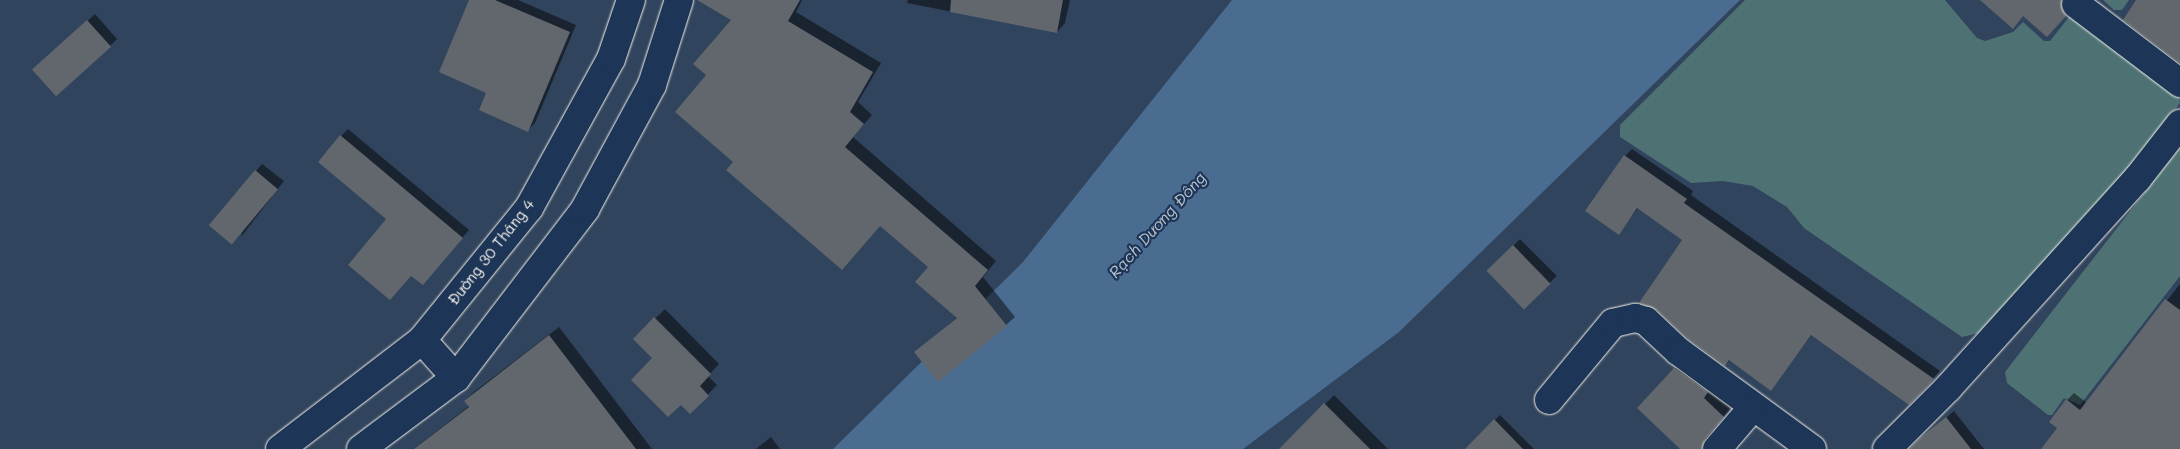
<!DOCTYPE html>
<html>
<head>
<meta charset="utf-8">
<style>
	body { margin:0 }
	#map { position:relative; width:2180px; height:449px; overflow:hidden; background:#31445d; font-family:Mali,sans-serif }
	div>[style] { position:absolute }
	.green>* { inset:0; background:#4e7274 }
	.water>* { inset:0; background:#4b6c91 }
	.shadow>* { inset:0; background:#0007; transform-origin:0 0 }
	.building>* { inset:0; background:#61676c; transform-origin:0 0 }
	.roads { filter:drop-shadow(0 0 1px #f4f1e8) drop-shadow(0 0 1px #f4f1e8) }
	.minor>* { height:28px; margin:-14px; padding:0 14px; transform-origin:14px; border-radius:14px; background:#1d3557 }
	.major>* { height:28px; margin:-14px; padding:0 14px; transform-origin:14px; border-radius:14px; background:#1d3557 }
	span { translate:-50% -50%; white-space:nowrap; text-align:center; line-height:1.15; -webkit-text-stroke:4.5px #1d3557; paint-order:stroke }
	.street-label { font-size:15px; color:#f4f1e8 }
	.water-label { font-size:16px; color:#b9c2ca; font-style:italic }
</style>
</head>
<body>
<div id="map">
	<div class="green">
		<div style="clip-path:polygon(1745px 0,1945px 0,1977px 38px,1985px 41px,2013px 32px,2023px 22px,2044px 41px,2050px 41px,2073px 12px,2176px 84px,2180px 103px,2121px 182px,1987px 331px,1962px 337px,1804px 228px,1787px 207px,1753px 186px,1723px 181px,1691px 183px,1620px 137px,1620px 125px)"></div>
		<div style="clip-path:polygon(2103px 0,2129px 0,2122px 10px,2114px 10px)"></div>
		<div style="clip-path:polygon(2180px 147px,2180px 276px,2080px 405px,2064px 398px,2052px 415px,2048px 415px,2007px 383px,2005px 372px)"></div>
	</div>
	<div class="water">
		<div style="clip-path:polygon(1232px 0,1740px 0,1399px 332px,1243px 449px,833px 449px,1023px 262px)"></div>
	</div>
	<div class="shadow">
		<div style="clip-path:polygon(471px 0,518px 0,576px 25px,535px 123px,528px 130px,488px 92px)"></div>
		<div style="clip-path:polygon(709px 0,802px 0,796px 12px,881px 63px,858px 102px,872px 115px,853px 137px,996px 261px,983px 277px,1015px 317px,1006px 325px,925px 344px,958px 317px,930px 267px,881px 225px,734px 162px,708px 75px,732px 20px)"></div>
		<div style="clip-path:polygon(908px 0,1070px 0,1065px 23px,1057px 32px,907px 3px)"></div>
		<div style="clip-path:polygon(95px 14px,117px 39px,110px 46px,41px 64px)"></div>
		<div style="clip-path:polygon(348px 129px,469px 230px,423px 284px,341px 136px)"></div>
		<div style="clip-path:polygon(1632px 149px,1693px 191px,1691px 195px,1940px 371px,1909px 403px,1812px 334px,1771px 389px,1730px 360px,1725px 365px,1684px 239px,1638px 208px,1619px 233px,1625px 156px)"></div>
		<div style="clip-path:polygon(262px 164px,284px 181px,241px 237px,256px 171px)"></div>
		<div style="left:1520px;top:239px;width:52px;height:46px;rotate:45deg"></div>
		<div style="clip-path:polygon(2180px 284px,2180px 449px,2043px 449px,2059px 428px,2051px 421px,2067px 400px,2074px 393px,2087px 403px)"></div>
		<div style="clip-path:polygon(665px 309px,719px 364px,708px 376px,717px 385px,690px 413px,654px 358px,634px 339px)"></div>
		<div style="clip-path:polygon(559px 327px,652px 449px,414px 449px,469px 406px,465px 401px,474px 392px)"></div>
		<div style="clip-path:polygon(1683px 360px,1731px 408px,1713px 430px,1710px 446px,1714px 449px,1682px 449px,1638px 408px)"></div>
		<div style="clip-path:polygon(1334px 395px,1388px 449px,1281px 449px)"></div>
		<div style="clip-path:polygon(1954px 411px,1984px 449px,1911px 449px)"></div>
		<div style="clip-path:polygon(1500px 415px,1534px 449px,1472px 449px,1469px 446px)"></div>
		<div style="clip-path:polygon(771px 437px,780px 449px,756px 449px)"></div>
	</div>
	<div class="building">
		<div style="clip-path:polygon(469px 0,495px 0,570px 32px,528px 132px,479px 110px,486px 93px,439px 72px)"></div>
		<div style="clip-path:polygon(697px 0,800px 0,788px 21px,873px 72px,850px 112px,864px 124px,845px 147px,988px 270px,975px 286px,1007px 326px,938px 382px,914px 352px,957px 318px,915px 282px,928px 267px,880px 226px,842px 270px,726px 170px,733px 162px,675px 112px,706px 75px,693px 64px,731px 20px)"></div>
		<div style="clip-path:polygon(951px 0,1063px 0,1057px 33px,950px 12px)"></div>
		<div style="clip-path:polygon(1980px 0,2061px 0,2066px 16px,2047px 37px,2023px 16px,2013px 29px)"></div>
		<div style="clip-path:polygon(2136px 0,2180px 0,2180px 63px,2123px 20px)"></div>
		<div style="left:87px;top:20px;width:36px;height:74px;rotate:48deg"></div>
		<div style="clip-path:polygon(340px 135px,463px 238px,423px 285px,411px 276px,390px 300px,348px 265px,386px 219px,318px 162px)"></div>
		<div style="clip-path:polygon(1624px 155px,1687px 199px,1684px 203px,1934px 379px,1931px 383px,1909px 405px,1811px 335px,1771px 391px,1729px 360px,1725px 366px,1688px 339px,1657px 310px,1639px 303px,1682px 240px,1637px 208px,1619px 235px,1585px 211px)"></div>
		<div style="left:255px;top:170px;width:30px;height:72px;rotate:40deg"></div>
		<div style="left:1513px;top:245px;width:54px;height:37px;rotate:46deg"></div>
		<div style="clip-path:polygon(2165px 299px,2180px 310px,2180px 449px,2041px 449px,2057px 428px,2049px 422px,2066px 399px,2080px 410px)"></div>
		<div style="clip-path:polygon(654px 317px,711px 374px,700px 386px,709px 396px,690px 414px,681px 405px,668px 417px,631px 380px,652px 358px,633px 339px)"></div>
		<div style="clip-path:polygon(549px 335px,636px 449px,414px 449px,469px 407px,464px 401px)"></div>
		<div style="clip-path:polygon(1674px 368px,1708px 392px,1704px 398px,1724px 417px,1705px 439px,1702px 449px,1680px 449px,1637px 408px)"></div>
		<div style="clip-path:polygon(1324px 403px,1370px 449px,1279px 449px)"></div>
		<div style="clip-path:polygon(1946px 417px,1971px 449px,1909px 449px,1920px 438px)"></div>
		<div style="clip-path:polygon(1494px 419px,1523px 449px,1465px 449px)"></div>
	</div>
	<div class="roads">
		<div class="minor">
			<div style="left:2076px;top:4px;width:131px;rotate:37.2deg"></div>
			<div style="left:1549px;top:400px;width:100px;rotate:-50.3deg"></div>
			<div style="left:1613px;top:323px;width:23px;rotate:-13deg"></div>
			<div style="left:1635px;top:318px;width:11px;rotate:15deg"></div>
			<div style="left:1646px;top:321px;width:44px;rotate:43.2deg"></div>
			<div style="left:1678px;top:351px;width:166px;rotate:36.2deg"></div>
			<div style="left:1717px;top:449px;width:55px;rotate:-49.4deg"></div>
			<div style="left:1887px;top:449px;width:86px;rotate:-45deg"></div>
			<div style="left:1948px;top:388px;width:282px;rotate:-47.9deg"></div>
			<div style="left:2137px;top:179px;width:70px;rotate:-52deg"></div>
		</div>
		<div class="major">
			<div style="left:422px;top:340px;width:51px;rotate:48.2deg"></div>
			<div style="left:280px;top:449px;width:179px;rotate:-37.5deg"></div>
			<div style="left:422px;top:340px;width:170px;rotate:-51deg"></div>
			<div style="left:529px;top:208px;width:170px;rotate:-61.2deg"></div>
			<div style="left:611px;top:59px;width:62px;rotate:-71.3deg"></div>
			<div style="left:361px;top:449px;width:119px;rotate:-36.8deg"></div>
			<div style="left:456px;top:378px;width:213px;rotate:-52.6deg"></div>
			<div style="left:585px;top:209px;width:141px;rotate:-61.6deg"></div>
			<div style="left:652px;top:85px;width:89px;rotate:-72.4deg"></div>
		</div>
	</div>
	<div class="street-label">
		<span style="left:491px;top:252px;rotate:-52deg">Đường 30 Tháng 4</span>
	</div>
	<div class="water-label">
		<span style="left:1157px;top:225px;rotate:-48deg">Rạch Dương Đông</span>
	</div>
</div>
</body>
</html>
